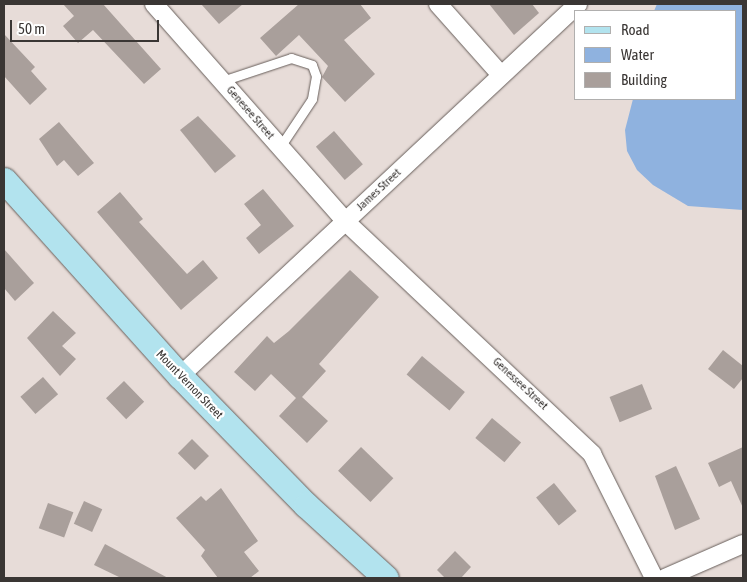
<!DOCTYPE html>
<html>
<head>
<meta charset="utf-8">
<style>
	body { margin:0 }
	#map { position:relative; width:747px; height:582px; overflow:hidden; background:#e7dcd8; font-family:"Asap Condensed",sans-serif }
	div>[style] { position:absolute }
	.water>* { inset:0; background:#8fb2df }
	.building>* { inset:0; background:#a99f9b; transform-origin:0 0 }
	.roads { filter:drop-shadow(0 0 1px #675e5a) drop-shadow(0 0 1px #675e5a) }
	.lane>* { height:9px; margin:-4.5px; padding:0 4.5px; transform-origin:4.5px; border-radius:4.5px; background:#fff }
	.street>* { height:18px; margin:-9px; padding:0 9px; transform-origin:9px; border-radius:9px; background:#fff }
	.secondary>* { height:25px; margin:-12.5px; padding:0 12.5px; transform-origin:12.5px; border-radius:12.5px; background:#b2e3ee }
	span { translate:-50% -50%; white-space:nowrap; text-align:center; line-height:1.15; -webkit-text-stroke:4.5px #fff; paint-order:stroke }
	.street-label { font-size:12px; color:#3a3634 }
	.frame { position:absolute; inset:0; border:5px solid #3a3634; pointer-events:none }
	.legend { position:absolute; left:574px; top:10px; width:162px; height:90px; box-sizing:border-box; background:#fff; border:1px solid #b0afae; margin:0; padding:6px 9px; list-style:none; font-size:15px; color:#3a3634 }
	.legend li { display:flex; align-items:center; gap:10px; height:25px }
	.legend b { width:25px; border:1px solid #b0afae }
	.scale { position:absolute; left:10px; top:20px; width:149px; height:22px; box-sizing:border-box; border:2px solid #3a3634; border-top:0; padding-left:6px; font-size:15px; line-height:18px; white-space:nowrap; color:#3a3634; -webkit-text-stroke:4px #fff; paint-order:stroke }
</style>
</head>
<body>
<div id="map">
	<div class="water">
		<div style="clip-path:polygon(657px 4px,743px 4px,743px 210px,688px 206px,653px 185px,637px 170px,627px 151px,625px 130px,633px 99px,736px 99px,736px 11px,654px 11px)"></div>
	</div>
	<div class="building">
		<div style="clip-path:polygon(63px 4px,103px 4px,161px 69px,144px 84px,93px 30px,78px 43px,63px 26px,74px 16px)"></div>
		<div style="clip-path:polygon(201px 4px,243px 4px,219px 24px)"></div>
		<div style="clip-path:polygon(299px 4px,360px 4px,371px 18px,344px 40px,375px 74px,345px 102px,322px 77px,328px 66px,299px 35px,276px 56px,260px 38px)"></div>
		<div style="clip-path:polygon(489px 4px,532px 4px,539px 13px,514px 35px)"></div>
		<div style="clip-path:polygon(4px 34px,35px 67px,31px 71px,47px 89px,30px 105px,4px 76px)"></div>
		<div style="clip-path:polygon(198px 116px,236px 156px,215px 173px,180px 130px)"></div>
		<div style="clip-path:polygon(59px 122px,94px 163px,78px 176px,64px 160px,57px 166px,39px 139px)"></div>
		<div style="left:334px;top:131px;width:44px;height:24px;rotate:49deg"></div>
		<div style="clip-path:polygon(263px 189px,294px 226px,259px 254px,246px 238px,261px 225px,244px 204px)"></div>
		<div style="clip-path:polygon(120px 192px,143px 219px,139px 222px,187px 274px,203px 260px,218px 278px,181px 310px,97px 212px)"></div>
		<div style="clip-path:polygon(4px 249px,34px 283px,15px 301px,4px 288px)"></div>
		<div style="clip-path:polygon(350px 270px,379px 297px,319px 364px,326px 371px,302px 397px,328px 421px,307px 443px,279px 416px,296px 398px,271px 374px,255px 391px,234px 372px,267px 336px,274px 343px,289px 331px)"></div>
		<div style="clip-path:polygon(53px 311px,76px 333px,62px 346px,76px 359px,60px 376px,27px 338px)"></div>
		<div style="clip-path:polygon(723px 350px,743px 366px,743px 378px,734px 389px,708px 369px)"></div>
		<div style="left:422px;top:356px;width:56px;height:24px;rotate:40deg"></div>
		<div style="left:43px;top:377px;width:23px;height:30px;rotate:49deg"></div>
		<div style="left:124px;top:381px;width:29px;height:25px;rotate:46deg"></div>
		<div style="left:642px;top:384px;width:27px;height:35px;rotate:68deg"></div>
		<div style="left:492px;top:418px;width:38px;height:26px;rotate:40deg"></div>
		<div style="left:192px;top:439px;width:24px;height:20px;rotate:45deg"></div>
		<div style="left:361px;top:447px;width:45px;height:33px;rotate:44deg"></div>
		<div style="clip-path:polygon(743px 447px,743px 508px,731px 481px,719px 487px,708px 463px)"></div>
		<div style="clip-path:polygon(676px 466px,700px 519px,675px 530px,655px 476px)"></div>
		<div style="left:554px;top:483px;width:36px;height:23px;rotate:51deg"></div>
		<div style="clip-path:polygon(221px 488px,258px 541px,244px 552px,259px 571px,250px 578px,218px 578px,201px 556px,205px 550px,176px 518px,201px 496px,206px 501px)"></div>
		<div style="left:84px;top:501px;width:20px;height:25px;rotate:24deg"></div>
		<div style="left:48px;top:503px;width:27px;height:27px;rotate:20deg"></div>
		<div style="clip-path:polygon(105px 544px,168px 578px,121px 578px,94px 565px)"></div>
		<div style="clip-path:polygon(455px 551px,471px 567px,461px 578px,445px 578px,437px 570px)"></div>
	</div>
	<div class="roads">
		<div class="lane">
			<div style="left:222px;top:81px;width:73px;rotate:-18.4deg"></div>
			<div style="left:291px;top:58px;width:22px;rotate:18deg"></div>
			<div style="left:312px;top:65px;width:12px;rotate:70deg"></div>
			<div style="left:316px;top:76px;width:23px;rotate:100deg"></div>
			<div style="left:312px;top:99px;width:58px;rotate:123.7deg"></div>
		</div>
		<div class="street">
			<div style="left:154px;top:4px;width:289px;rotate:48.6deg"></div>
			<div style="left:345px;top:221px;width:340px;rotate:43.3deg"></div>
			<div style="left:592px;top:454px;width:139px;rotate:63.4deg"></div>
			<div style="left:438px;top:4px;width:95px;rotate:48.4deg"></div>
			<div style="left:180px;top:376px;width:545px;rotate:-43.07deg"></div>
			<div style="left:665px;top:578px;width:85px;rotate:-23.6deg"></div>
		</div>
		<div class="secondary">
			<div style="left:4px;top:180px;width:263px;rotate:48.1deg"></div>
			<div style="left:180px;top:376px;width:180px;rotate:45.7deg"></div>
			<div style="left:306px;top:505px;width:108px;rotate:42.4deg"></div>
		</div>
	</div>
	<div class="street-label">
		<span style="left:250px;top:113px;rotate:49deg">Genesee Street</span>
		<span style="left:379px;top:190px;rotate:-43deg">James Street</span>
		<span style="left:520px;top:384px;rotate:43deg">Genessee Street</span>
		<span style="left:189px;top:385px;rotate:46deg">Mount Vernon Street</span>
	</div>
	<div class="frame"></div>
	<ul class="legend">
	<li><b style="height:6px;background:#b2e3ee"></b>Road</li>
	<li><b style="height:14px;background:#8fb2df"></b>Water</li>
	<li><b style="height:14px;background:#a99f9b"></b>Building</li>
	</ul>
	<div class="scale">50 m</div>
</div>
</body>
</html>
